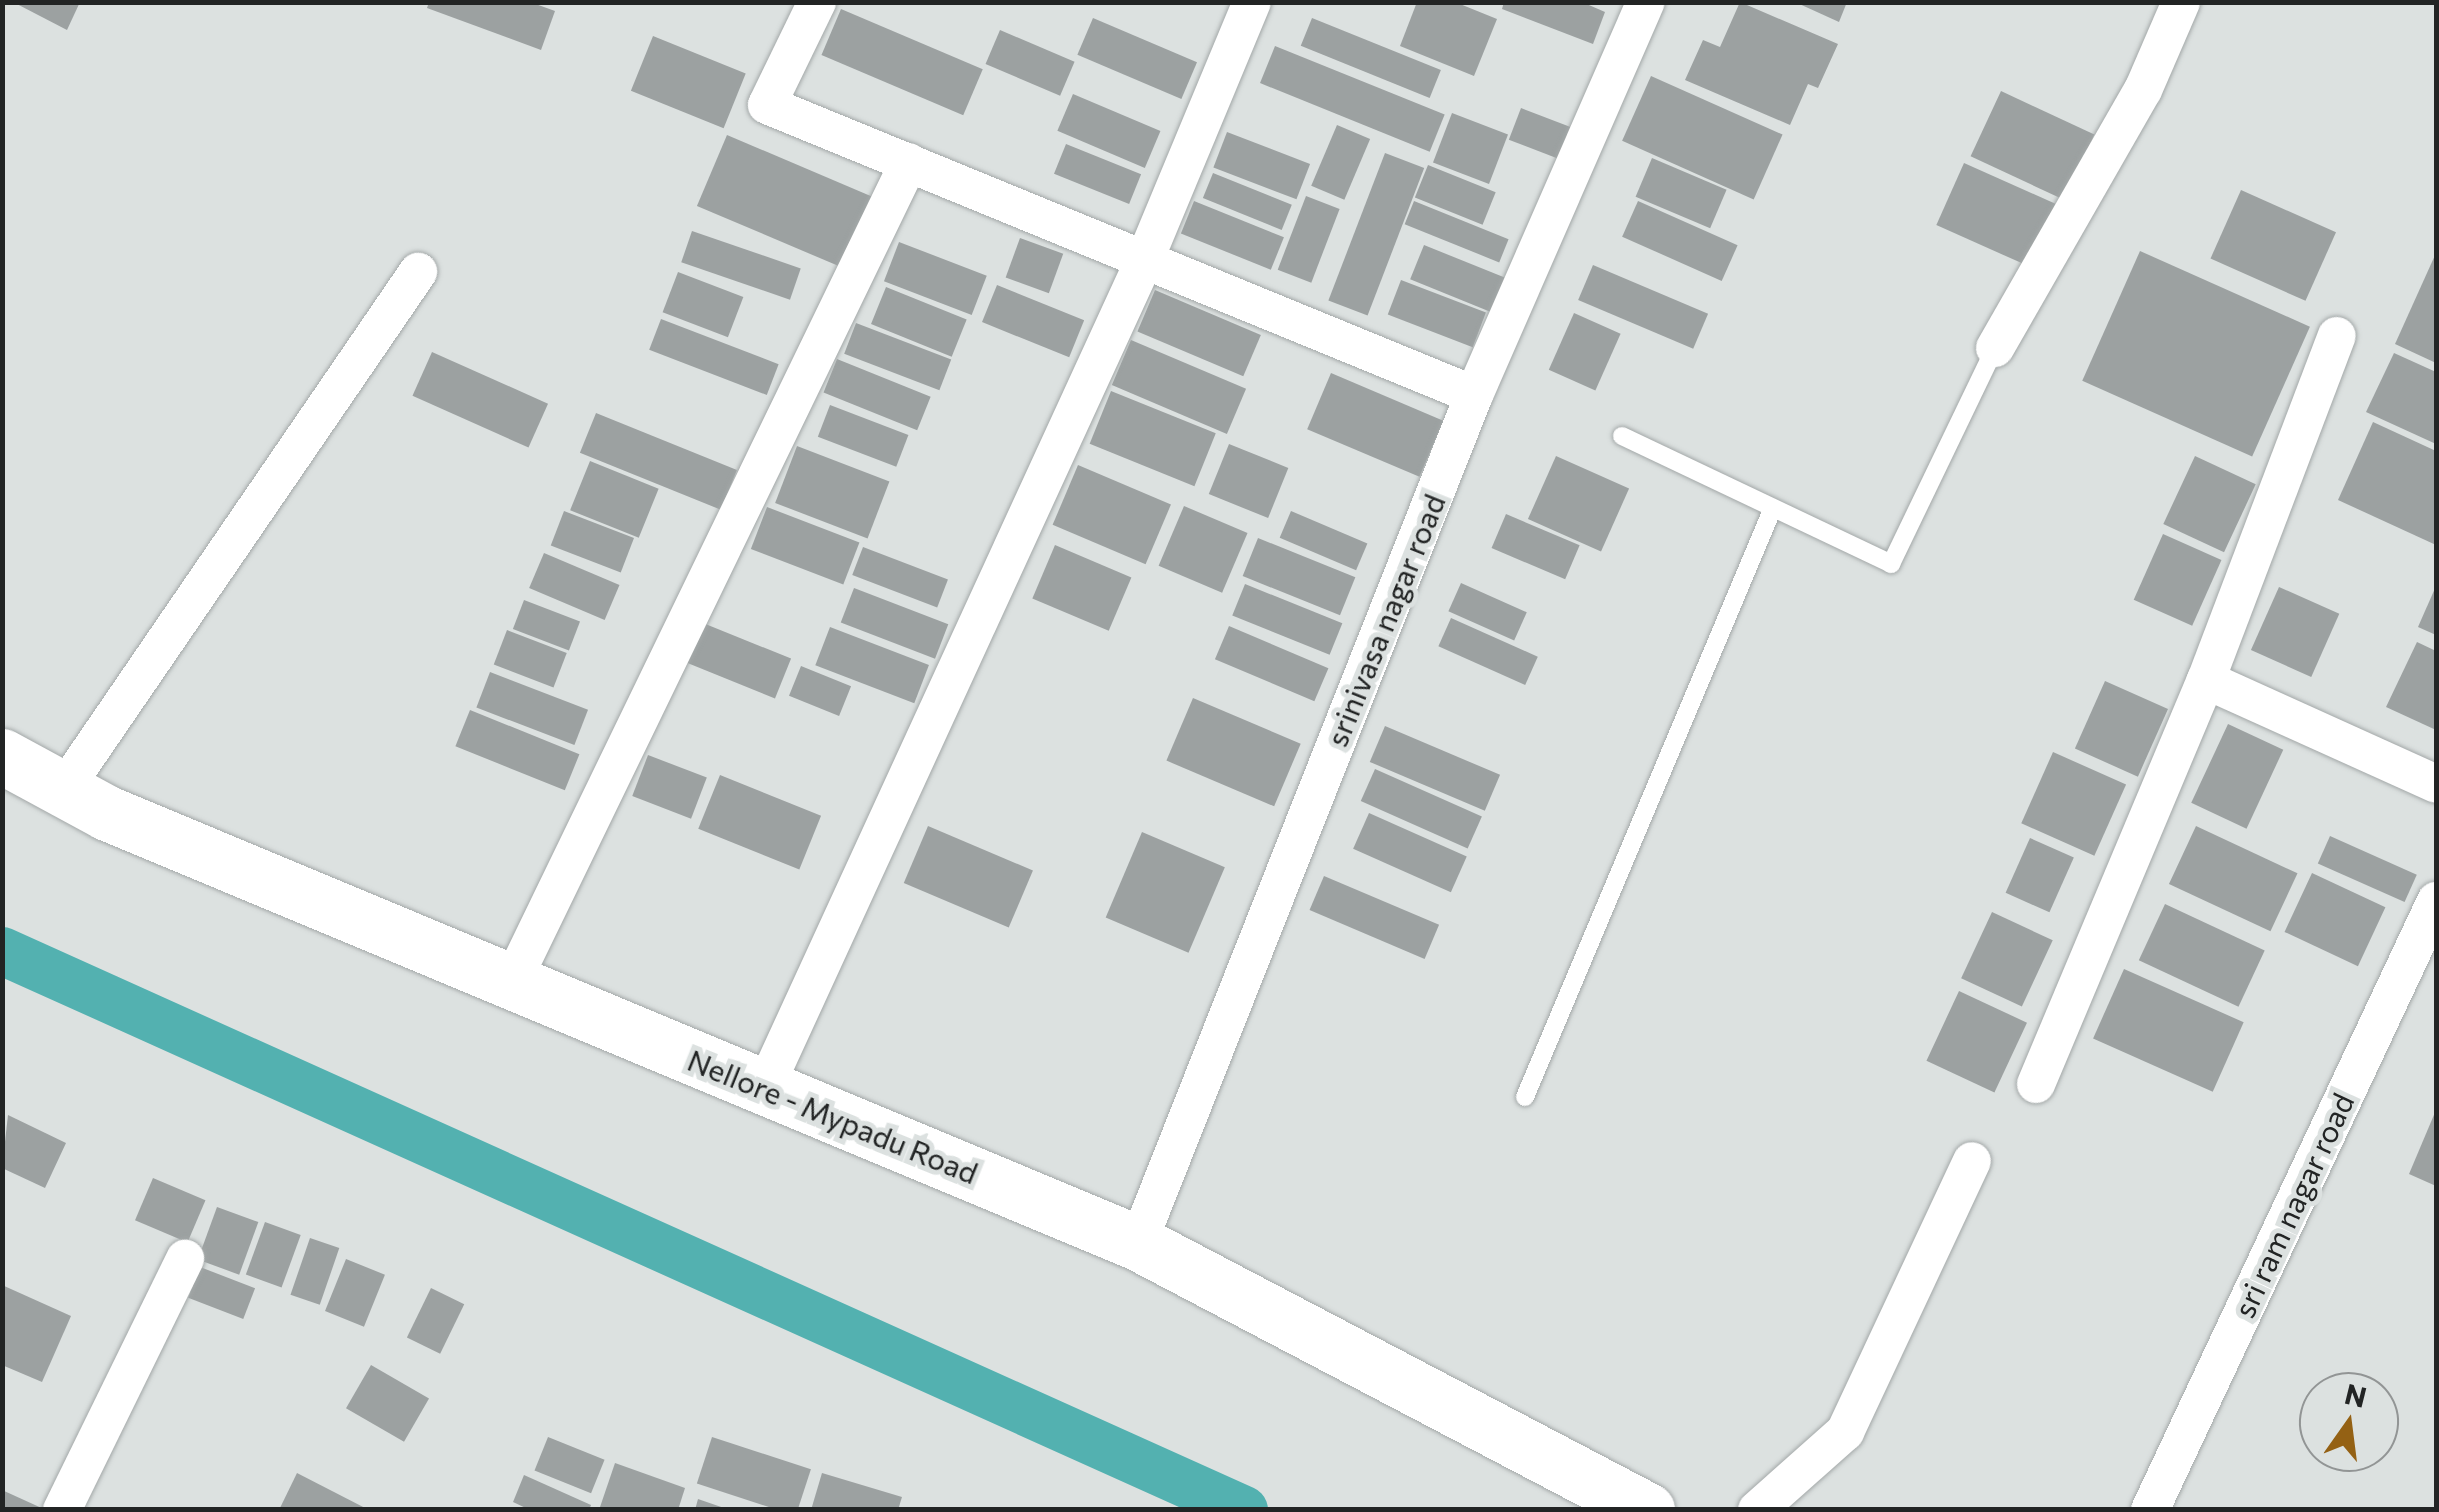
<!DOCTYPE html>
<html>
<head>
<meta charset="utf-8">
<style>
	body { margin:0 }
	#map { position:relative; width:2439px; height:1512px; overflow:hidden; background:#dce1e0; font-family:Commissioner,sans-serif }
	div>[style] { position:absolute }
	.canal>* { height:48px; margin:-24px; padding:0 24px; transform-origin:24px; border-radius:24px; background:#53b1b0 }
	.building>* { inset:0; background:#9ca1a1; transform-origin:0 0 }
	.roads { filter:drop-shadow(0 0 2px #a3a8a8) drop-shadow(0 0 2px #a3a8a8) }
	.lane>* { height:18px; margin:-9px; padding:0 9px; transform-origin:9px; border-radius:9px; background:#fff }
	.street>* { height:38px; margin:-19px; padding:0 19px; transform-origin:19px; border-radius:19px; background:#fff }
	.primary>* { height:55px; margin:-27.5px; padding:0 27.5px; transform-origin:27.5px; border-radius:27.5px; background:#fff }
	span { translate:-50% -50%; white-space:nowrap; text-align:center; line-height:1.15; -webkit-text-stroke:10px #dce1e0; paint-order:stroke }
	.street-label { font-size:30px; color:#222424 }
	.frame { position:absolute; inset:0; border:5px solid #222424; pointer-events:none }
	.north { position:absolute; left:2299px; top:1372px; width:100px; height:100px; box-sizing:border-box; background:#dce1e0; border:2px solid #929595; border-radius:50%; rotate:14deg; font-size:28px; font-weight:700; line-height:40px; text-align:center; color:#222424 }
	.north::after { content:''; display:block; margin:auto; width:35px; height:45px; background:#946114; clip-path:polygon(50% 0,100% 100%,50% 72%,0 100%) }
</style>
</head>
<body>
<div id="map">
	<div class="canal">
		<div style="left:2px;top:951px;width:1362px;rotate:24.23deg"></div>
	</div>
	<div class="building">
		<div style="clip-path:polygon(13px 2px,80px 2px,67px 30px)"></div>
		<div style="clip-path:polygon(429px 2px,530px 2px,555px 11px,541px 50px,427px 8px)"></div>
		<div style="clip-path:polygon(1417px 2px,1455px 2px,1497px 19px,1474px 76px,1400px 46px)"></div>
		<div style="clip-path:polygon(1504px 2px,1582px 2px,1605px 12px,1593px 44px,1502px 9px)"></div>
		<div style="clip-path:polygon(1740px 2px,1838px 44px,1818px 88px,1808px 84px,1790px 125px,1685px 80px,1703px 40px,1720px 47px)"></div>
		<div style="clip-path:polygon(1795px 2px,1847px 2px,1839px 22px)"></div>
		<div style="left:841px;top:9px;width:154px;height:50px;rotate:23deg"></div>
		<div style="left:1093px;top:18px;width:113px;height:40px;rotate:23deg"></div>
		<div style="left:1312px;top:18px;width:139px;height:30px;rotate:22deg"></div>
		<div style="left:1000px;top:30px;width:81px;height:37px;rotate:23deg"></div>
		<div style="left:653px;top:36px;width:100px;height:59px;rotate:22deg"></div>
		<div style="left:1275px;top:46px;width:183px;height:40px;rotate:22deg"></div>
		<div style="left:1651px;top:76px;width:144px;height:71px;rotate:24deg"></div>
		<div style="left:2001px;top:91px;width:103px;height:72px;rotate:25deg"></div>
		<div style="left:1073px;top:94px;width:95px;height:40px;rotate:23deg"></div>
		<div style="left:1521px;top:108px;width:60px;height:34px;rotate:21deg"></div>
		<div style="left:1452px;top:113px;width:60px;height:53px;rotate:21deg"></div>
		<div style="left:1337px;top:125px;width:36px;height:66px;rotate:23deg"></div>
		<div style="left:1227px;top:132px;width:89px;height:38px;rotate:21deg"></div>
		<div style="left:727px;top:135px;width:163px;height:77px;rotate:23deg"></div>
		<div style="left:1066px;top:144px;width:81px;height:32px;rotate:22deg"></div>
		<div style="left:1385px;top:153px;width:42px;height:158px;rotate:21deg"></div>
		<div style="left:1652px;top:158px;width:81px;height:42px;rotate:23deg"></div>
		<div style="left:1964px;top:163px;width:111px;height:68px;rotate:24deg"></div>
		<div style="left:1428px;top:165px;width:73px;height:35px;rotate:22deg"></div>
		<div style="left:1213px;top:173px;width:85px;height:27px;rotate:22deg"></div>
		<div style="left:2241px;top:190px;width:104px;height:75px;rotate:24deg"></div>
		<div style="left:1306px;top:196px;width:36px;height:79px;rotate:21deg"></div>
		<div style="left:1194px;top:201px;width:97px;height:35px;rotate:22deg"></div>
		<div style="left:1414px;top:201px;width:102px;height:25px;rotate:22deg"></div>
		<div style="left:1638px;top:201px;width:109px;height:39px;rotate:24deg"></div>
		<div style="left:692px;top:231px;width:115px;height:33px;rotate:19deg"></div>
		<div style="left:1020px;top:238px;width:46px;height:42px;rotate:20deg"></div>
		<div style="left:899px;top:242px;width:94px;height:42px;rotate:21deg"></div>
		<div style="left:1424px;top:245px;width:89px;height:37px;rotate:22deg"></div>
		<div style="left:2140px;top:251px;width:186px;height:142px;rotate:24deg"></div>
		<div style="clip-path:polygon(2436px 253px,2436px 363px,2395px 344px)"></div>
		<div style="left:1593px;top:265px;width:125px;height:38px;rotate:23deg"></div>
		<div style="left:678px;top:272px;width:70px;height:43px;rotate:21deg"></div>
		<div style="left:1401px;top:280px;width:91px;height:37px;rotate:21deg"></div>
		<div style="left:997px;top:285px;width:94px;height:40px;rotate:22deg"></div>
		<div style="left:886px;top:287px;width:87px;height:40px;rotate:22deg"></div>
		<div style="left:1155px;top:290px;width:115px;height:45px;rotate:23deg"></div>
		<div style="left:1574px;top:313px;width:51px;height:62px;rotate:24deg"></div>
		<div style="left:661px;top:319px;width:126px;height:33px;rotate:21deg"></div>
		<div style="left:856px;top:323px;width:102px;height:33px;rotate:21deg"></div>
		<div style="left:1131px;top:340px;width:125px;height:49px;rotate:23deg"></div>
		<div style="left:432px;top:352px;width:127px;height:48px;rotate:24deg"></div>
		<div style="clip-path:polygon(2394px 353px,2436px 372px,2436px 444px,2366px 412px)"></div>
		<div style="left:837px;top:359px;width:101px;height:36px;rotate:22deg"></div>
		<div style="left:1331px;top:373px;width:122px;height:61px;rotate:23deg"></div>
		<div style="left:1111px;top:391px;width:113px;height:57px;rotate:22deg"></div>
		<div style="left:830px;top:405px;width:84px;height:34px;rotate:21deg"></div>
		<div style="left:596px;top:413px;width:152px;height:43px;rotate:22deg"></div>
		<div style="clip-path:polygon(2373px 422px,2436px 451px,2436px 545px,2338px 500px)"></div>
		<div style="left:1229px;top:444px;width:64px;height:54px;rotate:22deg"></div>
		<div style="left:797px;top:446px;width:99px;height:61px;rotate:21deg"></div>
		<div style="left:1556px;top:456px;width:80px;height:69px;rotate:24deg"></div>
		<div style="left:2195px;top:456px;width:67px;height:75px;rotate:25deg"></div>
		<div style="left:590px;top:461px;width:74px;height:53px;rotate:22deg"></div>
		<div style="left:1078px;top:465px;width:101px;height:65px;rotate:23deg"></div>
		<div style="left:1184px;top:506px;width:69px;height:65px;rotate:23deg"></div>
		<div style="left:767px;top:507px;width:99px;height:45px;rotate:21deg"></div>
		<div style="left:564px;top:511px;width:75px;height:37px;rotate:21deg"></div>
		<div style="left:1291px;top:511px;width:83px;height:29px;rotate:23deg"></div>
		<div style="left:1506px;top:514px;width:80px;height:37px;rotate:23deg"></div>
		<div style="left:2163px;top:534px;width:64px;height:72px;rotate:24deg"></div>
		<div style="left:1258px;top:538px;width:105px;height:41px;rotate:22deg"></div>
		<div style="left:1055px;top:545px;width:83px;height:58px;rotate:23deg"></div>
		<div style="left:863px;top:547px;width:91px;height:30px;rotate:21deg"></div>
		<div style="left:544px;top:553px;width:82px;height:38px;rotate:23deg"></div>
		<div style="left:1461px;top:583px;width:72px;height:31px;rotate:24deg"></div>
		<div style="left:1245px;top:584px;width:105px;height:34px;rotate:22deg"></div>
		<div style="clip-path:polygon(2436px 586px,2436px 635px,2418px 627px)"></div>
		<div style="left:2279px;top:587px;width:66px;height:69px;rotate:24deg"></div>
		<div style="left:854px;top:588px;width:101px;height:37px;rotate:21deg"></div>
		<div style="left:524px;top:600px;width:60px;height:31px;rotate:21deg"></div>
		<div style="left:1451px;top:618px;width:95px;height:31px;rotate:24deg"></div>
		<div style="left:703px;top:623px;width:95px;height:43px;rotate:22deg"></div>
		<div style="left:1229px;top:626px;width:108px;height:36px;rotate:23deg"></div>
		<div style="left:830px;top:627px;width:106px;height:41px;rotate:21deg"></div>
		<div style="left:507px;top:630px;width:64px;height:37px;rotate:21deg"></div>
		<div style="clip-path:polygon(2417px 642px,2436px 651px,2436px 730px,2386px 707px)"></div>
		<div style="left:801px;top:666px;width:54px;height:32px;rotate:22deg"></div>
		<div style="left:490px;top:672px;width:105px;height:38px;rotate:21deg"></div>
		<div style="left:2105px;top:681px;width:69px;height:74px;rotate:24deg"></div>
		<div style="left:1193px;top:698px;width:117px;height:68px;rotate:23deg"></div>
		<div style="left:470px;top:710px;width:118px;height:39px;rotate:22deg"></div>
		<div style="left:2228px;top:724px;width:61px;height:87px;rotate:25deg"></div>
		<div style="left:1385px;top:726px;width:125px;height:39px;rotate:23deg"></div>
		<div style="left:2053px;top:752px;width:80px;height:78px;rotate:24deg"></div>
		<div style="left:648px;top:755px;width:63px;height:44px;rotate:21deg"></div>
		<div style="left:1375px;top:769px;width:117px;height:35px;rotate:24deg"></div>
		<div style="left:720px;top:775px;width:109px;height:58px;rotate:22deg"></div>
		<div style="left:1369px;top:813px;width:107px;height:39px;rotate:24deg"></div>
		<div style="left:928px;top:826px;width:114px;height:62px;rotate:23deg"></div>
		<div style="left:2196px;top:826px;width:112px;height:64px;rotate:25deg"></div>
		<div style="left:1142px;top:832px;width:90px;height:93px;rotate:23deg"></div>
		<div style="left:2330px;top:836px;width:95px;height:30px;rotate:24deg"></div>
		<div style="left:2030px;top:838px;width:48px;height:60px;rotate:24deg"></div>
		<div style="left:2312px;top:873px;width:81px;height:65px;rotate:25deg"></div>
		<div style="left:1324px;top:876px;width:125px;height:37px;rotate:23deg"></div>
		<div style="left:2165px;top:904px;width:110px;height:62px;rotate:25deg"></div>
		<div style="left:1992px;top:912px;width:67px;height:73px;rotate:25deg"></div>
		<div style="left:2124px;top:969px;width:131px;height:76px;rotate:24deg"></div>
		<div style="left:1959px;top:991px;width:75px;height:77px;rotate:25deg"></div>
		<div style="clip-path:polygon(2436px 1110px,2436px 1186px,2409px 1174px)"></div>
		<div style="clip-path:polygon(8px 1115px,66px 1143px,45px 1188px,2px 1168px)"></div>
		<div style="left:153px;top:1178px;width:57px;height:46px;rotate:23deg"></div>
		<div style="left:217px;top:1207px;width:44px;height:56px;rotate:20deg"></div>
		<div style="left:265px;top:1222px;width:38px;height:56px;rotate:20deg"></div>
		<div style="left:310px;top:1238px;width:31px;height:60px;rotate:19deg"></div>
		<div style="left:346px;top:1259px;width:42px;height:56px;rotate:22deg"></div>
		<div style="left:200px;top:1267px;width:59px;height:33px;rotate:21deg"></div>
		<div style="clip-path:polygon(2px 1285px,71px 1316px,42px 1382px,2px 1365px)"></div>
		<div style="left:431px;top:1288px;width:37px;height:55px;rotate:26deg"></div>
		<div style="left:371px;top:1365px;width:67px;height:50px;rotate:30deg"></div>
		<div style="left:548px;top:1437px;width:61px;height:36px;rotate:22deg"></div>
		<div style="left:712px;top:1437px;width:104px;height:49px;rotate:18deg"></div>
		<div style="clip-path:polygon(615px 1463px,685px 1488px,678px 1510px,599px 1510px)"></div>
		<div style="clip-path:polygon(297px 1473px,369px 1510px,279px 1510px)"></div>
		<div style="clip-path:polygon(822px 1473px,902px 1497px,898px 1510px,811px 1510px)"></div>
		<div style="clip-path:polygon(524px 1475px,591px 1505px,589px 1510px,530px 1510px,513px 1502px)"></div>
		<div style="clip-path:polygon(2px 1490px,46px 1510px,2px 1510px)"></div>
		<div style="clip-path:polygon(698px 1499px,727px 1509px,727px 1510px,695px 1510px)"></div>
	</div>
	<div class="roads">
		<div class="lane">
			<div style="left:1622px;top:436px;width:298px;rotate:25.4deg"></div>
			<div style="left:1891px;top:564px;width:240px;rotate:-64.3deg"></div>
			<div style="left:1525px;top:1097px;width:639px;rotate:-67.17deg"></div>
		</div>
		<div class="street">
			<div style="left:817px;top:2px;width:114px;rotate:115.9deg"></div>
			<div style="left:767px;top:105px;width:764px;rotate:22.3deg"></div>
			<div style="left:1995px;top:348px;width:297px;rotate:-60.2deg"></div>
			<div style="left:2143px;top:90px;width:96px;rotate:-66.6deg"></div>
			<div style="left:2206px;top:680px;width:252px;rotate:24.3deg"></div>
			<div style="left:64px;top:789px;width:627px;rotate:-55.6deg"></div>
			<div style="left:511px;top:984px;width:913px;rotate:-64.16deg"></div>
			<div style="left:2036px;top:1084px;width:438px;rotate:-67.2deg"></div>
			<div style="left:2206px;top:680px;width:368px;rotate:-69.2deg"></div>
			<div style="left:765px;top:1087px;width:911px;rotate:-65.35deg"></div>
			<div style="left:1145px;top:259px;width:278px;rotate:-67.4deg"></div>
			<div style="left:1138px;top:1243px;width:912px;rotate:-68.39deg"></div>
			<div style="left:1474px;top:395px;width:429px;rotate:-66.4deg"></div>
			<div style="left:62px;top:1510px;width:280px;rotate:-63.9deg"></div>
			<div style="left:1757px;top:1510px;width:118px;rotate:-41.6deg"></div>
			<div style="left:1845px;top:1432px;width:299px;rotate:-64.9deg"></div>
			<div style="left:2150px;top:1510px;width:673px;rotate:-64.84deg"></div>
		</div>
		<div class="primary">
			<div style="left:2px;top:756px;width:119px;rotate:28.5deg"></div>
			<div style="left:107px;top:813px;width:1117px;rotate:22.64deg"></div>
			<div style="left:1138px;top:1243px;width:575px;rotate:27.68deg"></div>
		</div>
	</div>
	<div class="street-label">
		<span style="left:1385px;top:620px;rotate:-68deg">srinivasa nagar road</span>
		<span style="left:833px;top:1116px;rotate:22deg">Nellore - Mypadu Road</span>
		<span style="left:2293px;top:1205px;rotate:-65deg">sri ram nagar road</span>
	</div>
	<div class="frame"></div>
	<div class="north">N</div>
</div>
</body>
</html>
